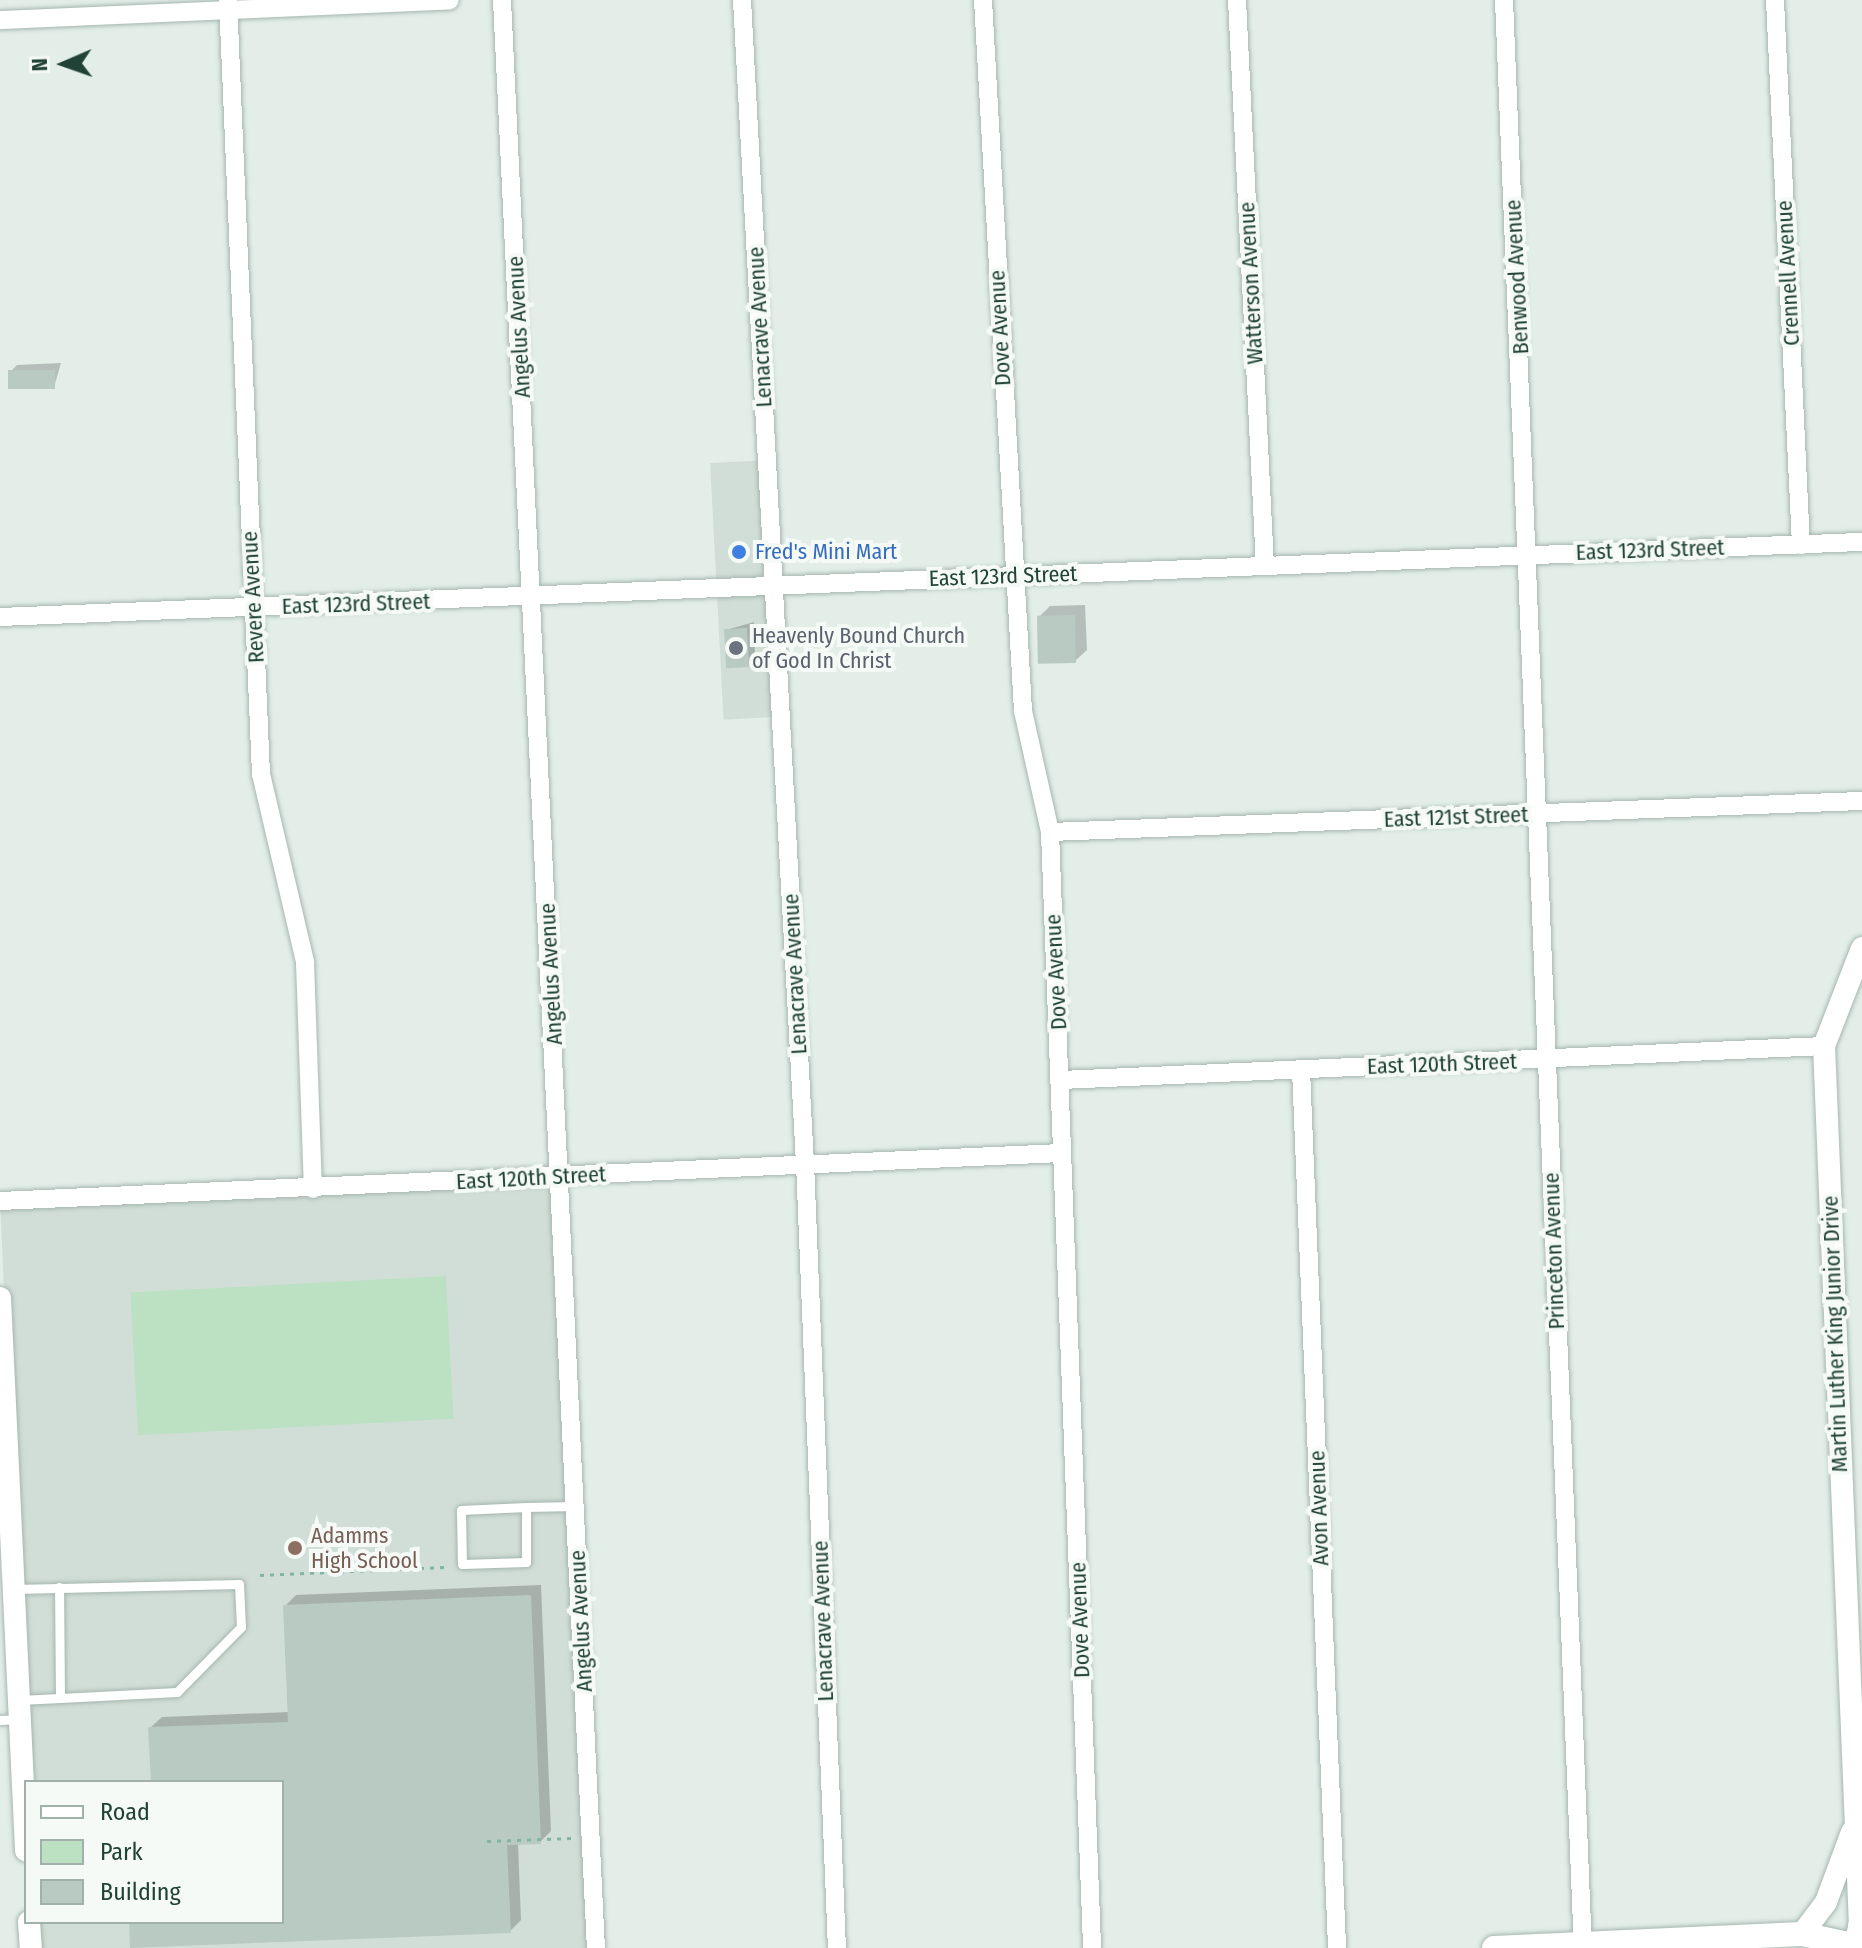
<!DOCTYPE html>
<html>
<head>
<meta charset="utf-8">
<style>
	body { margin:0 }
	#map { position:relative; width:1862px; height:1948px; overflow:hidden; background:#e3eee9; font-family:"Fira Sans Condensed",sans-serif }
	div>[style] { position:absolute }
	.built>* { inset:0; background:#d1ded7; transform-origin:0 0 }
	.green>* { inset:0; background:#bbe1c2; transform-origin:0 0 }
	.shadow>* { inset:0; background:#0003 }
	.building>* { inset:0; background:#b8cac1; transform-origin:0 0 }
	.path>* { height:3px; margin-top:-1.5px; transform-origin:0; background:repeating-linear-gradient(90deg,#81b5a0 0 4px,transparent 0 10px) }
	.roads { filter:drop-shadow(0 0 2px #a5b7b0) drop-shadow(0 0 2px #a5b7b0) }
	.service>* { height:9px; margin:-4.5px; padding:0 4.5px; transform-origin:4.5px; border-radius:4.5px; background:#fff }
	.minor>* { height:18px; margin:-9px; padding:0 9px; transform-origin:9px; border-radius:9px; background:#fff }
	.tertiary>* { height:22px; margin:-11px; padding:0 11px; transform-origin:11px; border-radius:11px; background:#fff }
	.secondary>* { height:24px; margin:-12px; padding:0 12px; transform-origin:12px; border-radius:12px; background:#fff }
	.dots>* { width:22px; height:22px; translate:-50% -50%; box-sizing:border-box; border:4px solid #f5faf7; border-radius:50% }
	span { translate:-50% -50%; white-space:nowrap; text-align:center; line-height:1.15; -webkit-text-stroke:8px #f5faf7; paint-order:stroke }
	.street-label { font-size:22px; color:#214236 }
	.shop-label { font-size:22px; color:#366cbe }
	.left { translate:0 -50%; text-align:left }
	.worship-label { font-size:22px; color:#5b616d }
	.education-label { font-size:22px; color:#785e54 }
	.legend { position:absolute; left:24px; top:1780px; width:260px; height:144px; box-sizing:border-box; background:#f5faf7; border:2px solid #a0b0aa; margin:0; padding:10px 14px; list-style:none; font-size:24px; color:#214236 }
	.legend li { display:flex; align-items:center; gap:16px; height:40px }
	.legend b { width:40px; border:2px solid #a0b0aa }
	.north { position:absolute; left:24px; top:24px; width:80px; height:80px; -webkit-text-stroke:6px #f5faf7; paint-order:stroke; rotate:268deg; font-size:22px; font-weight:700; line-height:32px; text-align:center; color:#214236 }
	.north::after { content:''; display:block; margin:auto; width:28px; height:36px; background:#214236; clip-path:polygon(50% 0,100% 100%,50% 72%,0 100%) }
</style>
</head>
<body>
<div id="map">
	<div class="built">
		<div style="left:767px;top:460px;width:257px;height:57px;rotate:87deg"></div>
		<div style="clip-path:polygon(561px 1176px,596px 1948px,31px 1948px,29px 1922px,282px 1922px,282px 1782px,26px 1782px,0 1201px)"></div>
	</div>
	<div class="green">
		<div style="left:446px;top:1276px;width:143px;height:316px;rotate:87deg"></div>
	</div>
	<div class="shadow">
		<div style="clip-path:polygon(61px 363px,54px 387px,10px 372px,17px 365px)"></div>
		<div style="clip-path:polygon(1085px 605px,1087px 650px,1075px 661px,1039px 617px,1050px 606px)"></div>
		<div style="clip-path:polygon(754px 622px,755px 658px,748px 665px,726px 630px)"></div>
		<div style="clip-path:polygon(541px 1585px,551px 1831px,540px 1842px,518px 1843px,521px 1920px,510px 1931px,131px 1922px,282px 1922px,282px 1782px,153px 1782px,150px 1728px,162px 1717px,289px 1712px,285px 1606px,296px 1595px)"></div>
	</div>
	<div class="building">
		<div style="left:55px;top:370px;width:19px;height:47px;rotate:90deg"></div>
		<div style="left:1075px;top:615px;width:48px;height:38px;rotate:89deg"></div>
		<div style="left:747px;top:628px;width:39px;height:23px;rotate:87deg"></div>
		<div style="clip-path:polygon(531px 1595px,541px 1844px,507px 1845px,511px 1933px,130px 1948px,129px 1922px,282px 1922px,282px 1782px,151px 1782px,148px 1727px,288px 1722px,283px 1605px)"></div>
	</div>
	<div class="path">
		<div style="left:260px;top:1575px;width:185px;rotate:-2.5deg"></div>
		<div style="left:487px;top:1841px;width:85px;rotate:-2deg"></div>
	</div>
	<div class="roads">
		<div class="service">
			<div style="left:526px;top:1507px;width:55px;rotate:90deg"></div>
			<div style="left:526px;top:1562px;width:64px;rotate:178.2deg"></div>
			<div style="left:462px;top:1564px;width:54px;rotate:-91.1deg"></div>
			<div style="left:461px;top:1510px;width:65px;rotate:-2.6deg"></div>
			<div style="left:526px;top:1507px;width:50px;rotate:-1.1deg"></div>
			<div style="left:14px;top:1589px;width:225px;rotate:-1.3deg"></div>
			<div style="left:239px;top:1584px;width:43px;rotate:87.3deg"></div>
			<div style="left:241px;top:1627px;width:91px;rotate:134.6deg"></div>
			<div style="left:177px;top:1692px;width:117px;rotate:177.1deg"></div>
			<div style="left:19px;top:1700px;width:41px;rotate:-2.8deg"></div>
			<div style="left:60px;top:1698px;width:111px;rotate:-90.5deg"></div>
			<div style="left:0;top:1720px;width:20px;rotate:-3deg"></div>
		</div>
		<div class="minor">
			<div style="left:228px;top:0;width:775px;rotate:87.56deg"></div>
			<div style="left:261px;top:774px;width:193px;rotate:76.8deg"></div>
			<div style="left:305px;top:962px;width:227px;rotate:88deg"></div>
			<div style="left:502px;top:0;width:1950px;rotate:87.24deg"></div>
			<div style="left:742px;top:0;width:1165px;rotate:86.9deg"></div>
			<div style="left:805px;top:1163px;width:786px;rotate:87.67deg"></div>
			<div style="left:983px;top:0;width:712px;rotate:86.78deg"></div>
			<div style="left:1023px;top:711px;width:124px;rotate:77.4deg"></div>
			<div style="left:1050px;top:832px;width:1117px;rotate:87.84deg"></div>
			<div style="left:1237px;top:0;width:567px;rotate:87.17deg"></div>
			<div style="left:1504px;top:0;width:1950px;rotate:87.68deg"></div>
			<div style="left:1775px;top:0;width:546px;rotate:87.27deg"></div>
			<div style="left:0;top:20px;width:450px;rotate:-2.5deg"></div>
			<div style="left:0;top:617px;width:1864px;rotate:-2.31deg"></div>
			<div style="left:1050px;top:832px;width:813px;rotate:-2.19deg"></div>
			<div style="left:1301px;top:1069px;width:880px;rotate:87.65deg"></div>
			<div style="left:1061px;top:1080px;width:764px;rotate:-2.55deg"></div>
			<div style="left:0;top:1201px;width:1063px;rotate:-2.59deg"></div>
		</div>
		<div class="tertiary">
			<div style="left:0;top:1298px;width:553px;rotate:87.3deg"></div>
			<div style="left:29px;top:1922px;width:26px;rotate:86deg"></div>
			<div style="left:1802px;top:1934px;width:40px;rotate:-53deg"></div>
			<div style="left:1826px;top:1902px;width:75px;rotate:-69.6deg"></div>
			<div style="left:1854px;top:1944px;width:19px;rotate:-72deg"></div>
			<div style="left:1860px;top:1926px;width:881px;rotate:-92.34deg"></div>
			<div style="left:1824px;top:1046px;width:105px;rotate:-68.8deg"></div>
		</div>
		<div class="secondary">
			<div style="left:1860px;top:1926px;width:3px;rotate:45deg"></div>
			<div style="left:1494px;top:1948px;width:308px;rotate:-2.6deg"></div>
			<div style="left:1802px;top:1934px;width:61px;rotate:12.2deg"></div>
		</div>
	</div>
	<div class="dots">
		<div style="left:739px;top:552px;background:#3f7fe0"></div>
		<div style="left:736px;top:648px;background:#6b7280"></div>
		<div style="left:295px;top:1548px;background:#8d6e63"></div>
	</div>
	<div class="street-label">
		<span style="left:1788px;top:273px;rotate:-93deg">Crennell Avenue</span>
		<span style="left:1517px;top:277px;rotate:-93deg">Benwood Avenue</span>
		<span style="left:1251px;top:283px;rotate:-93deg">Watterson Avenue</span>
		<span style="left:519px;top:327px;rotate:-93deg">Angelus Avenue</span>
		<span style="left:760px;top:327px;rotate:-93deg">Lenacrave Avenue</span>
		<span style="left:1000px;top:328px;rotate:-93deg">Dove Avenue</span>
		<span style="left:1650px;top:550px;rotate:-2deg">East 123rd Street</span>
		<span style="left:1003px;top:576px;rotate:-2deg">East 123rd Street</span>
		<span style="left:253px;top:597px;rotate:-93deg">Revere Avenue</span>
		<span style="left:356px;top:604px;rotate:-2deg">East 123rd Street</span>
		<span style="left:1456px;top:817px;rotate:-2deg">East 121st Street</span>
		<span style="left:1056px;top:972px;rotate:-93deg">Dove Avenue</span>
		<span style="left:551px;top:974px;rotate:-93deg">Angelus Avenue</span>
		<span style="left:795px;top:974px;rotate:-93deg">Lenacrave Avenue</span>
		<span style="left:1442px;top:1064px;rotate:-2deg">East 120th Street</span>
		<span style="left:531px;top:1178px;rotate:-3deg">East 120th Street</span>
		<span style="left:1554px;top:1251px;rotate:-92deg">Princeton Avenue</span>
		<span style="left:1835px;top:1334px;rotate:-92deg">Martin Luther King Junior Drive</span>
		<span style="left:1319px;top:1508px;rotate:-92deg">Avon Avenue</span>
		<span style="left:1080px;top:1620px;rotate:-92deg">Dove Avenue</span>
		<span style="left:581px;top:1621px;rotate:-93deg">Angelus Avenue</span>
		<span style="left:823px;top:1621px;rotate:-92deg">Lenacrave Avenue</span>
	</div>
	<div class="shop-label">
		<span class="left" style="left:755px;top:552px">Fred's Mini Mart</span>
	</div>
	<div class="worship-label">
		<span class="left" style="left:752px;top:648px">Heavenly Bound Church<br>of God In Christ</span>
	</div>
	<div class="education-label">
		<span class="left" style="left:311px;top:1548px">Adamms<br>High School</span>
	</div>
	<ul class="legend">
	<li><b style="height:10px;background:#fff"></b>Road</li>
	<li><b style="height:22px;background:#bbe1c2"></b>Park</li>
	<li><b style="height:22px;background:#b8cac1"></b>Building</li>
	</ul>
	<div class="north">N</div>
</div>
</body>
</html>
